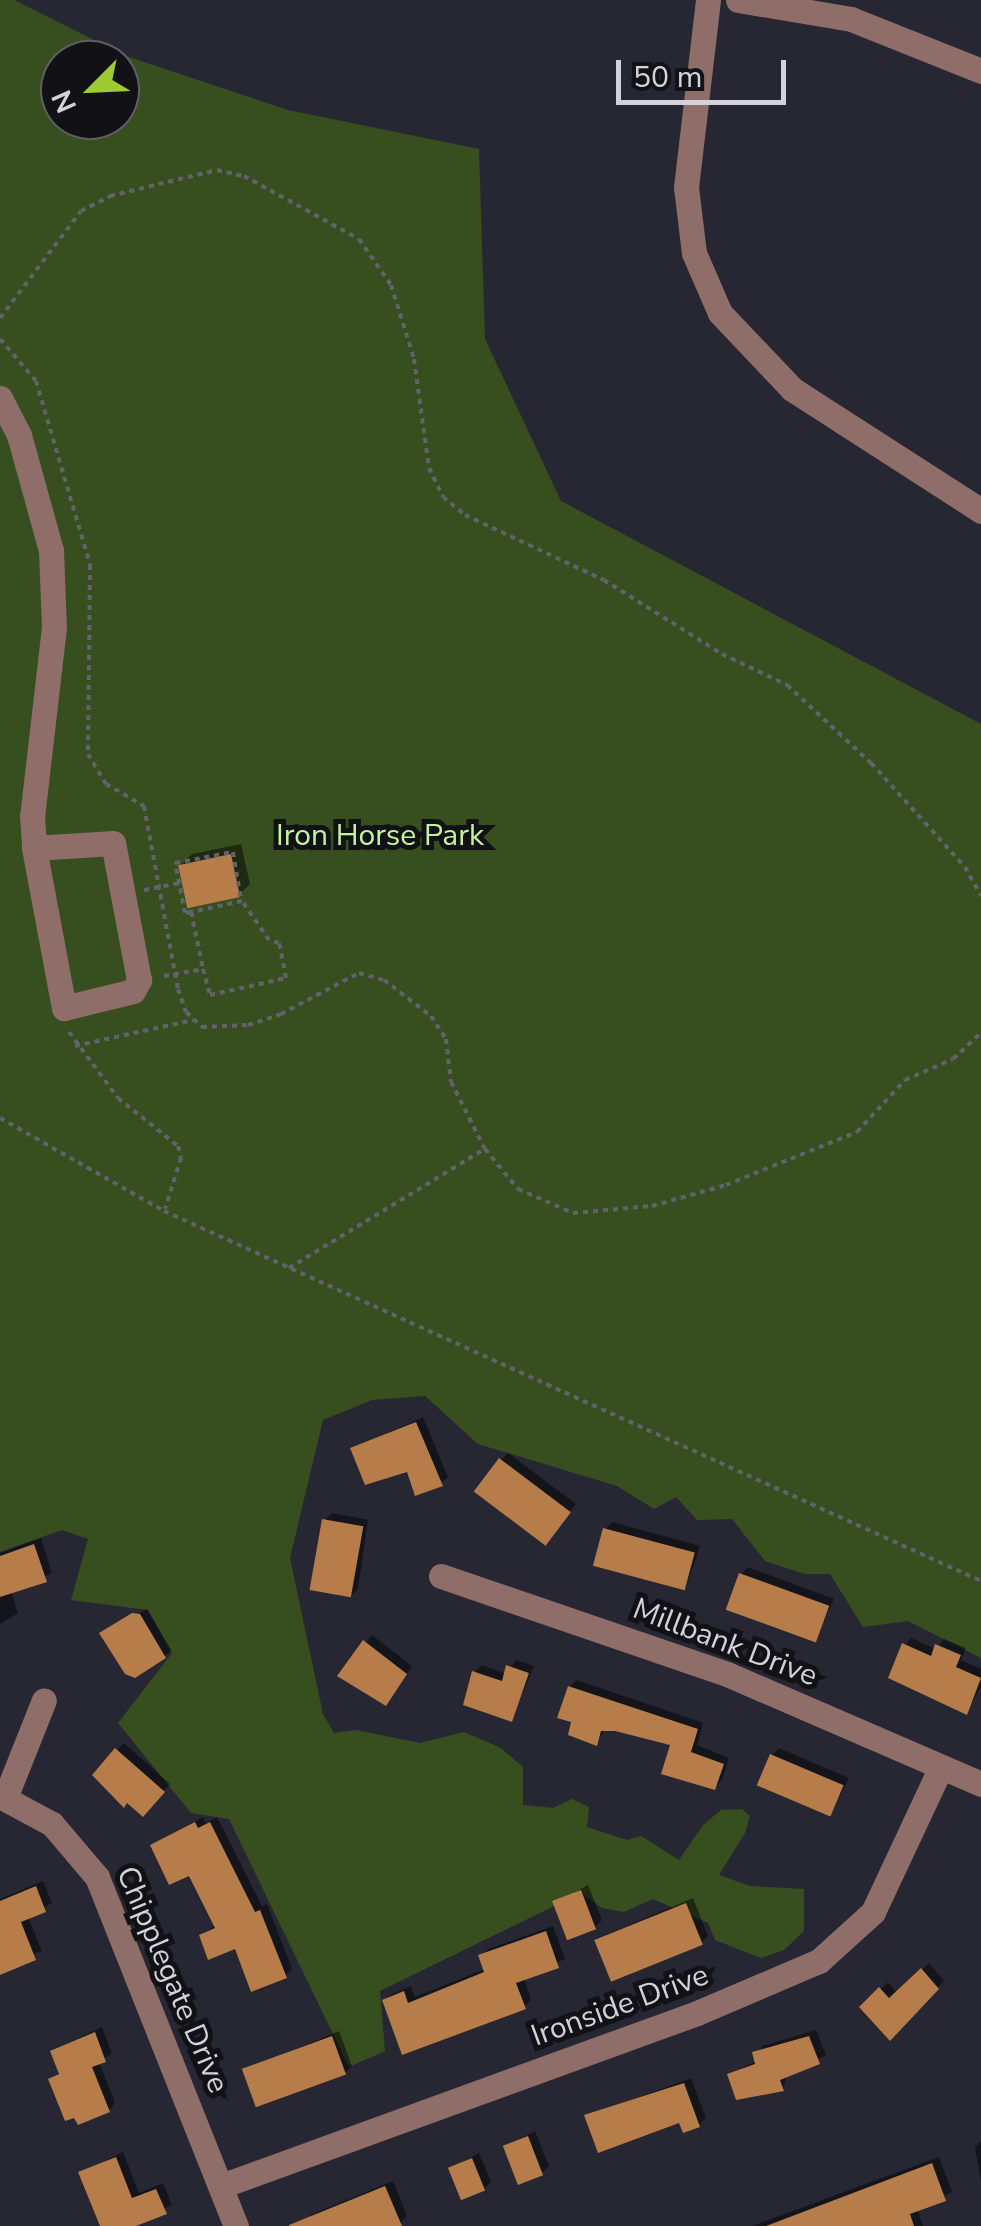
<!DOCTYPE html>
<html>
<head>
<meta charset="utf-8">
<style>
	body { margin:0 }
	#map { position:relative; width:981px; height:2226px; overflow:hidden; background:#272734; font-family:"Nunito Sans",sans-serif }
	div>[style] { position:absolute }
	.green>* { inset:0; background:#374f1f }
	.shadow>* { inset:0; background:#0007 }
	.building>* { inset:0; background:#b67c4a; transform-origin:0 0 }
	.path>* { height:4px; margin-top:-2px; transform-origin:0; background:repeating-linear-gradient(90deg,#62626d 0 5px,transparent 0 10px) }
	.minor>* { height:25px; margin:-12.5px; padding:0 12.5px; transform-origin:12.5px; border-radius:12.5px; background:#8f6d68 }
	span { translate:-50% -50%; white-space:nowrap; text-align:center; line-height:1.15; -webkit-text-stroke:10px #111116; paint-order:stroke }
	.park-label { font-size:30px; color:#c2f499 }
	.street-label { font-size:30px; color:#d1d2da }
	.north { position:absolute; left:40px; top:40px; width:100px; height:100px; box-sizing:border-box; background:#111116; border:2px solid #5e5e64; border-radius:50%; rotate:246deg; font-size:28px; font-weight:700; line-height:40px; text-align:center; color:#d1d2da }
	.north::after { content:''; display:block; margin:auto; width:35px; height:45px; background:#9ccb32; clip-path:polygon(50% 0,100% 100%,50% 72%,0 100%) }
	.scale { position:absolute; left:616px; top:60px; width:170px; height:45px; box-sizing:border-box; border:5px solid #d1d2da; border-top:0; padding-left:12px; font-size:30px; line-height:35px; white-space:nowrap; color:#d1d2da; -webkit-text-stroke:8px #111116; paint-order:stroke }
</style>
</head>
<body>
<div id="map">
	<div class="green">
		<div style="clip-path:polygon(evenodd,0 0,14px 0,126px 56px,288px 110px,479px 149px,485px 339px,561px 501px,981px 724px,981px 1658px,908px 1621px,863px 1627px,830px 1574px,805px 1574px,765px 1561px,732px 1519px,697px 1520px,676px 1497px,654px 1509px,617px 1486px,478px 1444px,425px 1396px,372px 1400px,323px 1420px,290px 1558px,323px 1714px,334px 1733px,356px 1730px,420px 1743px,464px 1732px,501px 1748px,523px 1767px,523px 1805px,553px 1808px,572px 1799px,589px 1807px,587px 1827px,627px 1840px,641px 1836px,679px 1860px,703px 1825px,721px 1810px,742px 1809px,750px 1816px,745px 1833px,719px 1875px,750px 1886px,804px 1889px,804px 1931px,784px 1950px,761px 1958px,715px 1940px,708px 1923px,653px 1899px,624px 1912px,602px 1908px,581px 1893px,380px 1991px,385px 2051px,349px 2067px,229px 1819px,191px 1813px,118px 1723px,172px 1653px,148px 1610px,71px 1600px,88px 1539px,62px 1530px,0 1552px,0 0,60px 60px,120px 60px,120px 120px,60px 120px,60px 60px)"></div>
	</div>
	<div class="shadow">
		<div style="clip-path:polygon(241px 844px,250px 884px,239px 895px,181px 865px,192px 854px)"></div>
		<div style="clip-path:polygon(423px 1417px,448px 1477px,441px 1484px,353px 1449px)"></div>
		<div style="clip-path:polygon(508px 1453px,576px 1504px,551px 1535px,501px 1460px)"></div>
		<div style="clip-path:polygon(332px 1513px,368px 1520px,358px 1589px,351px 1596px,325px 1520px)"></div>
		<div style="clip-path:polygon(612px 1522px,700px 1546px,688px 1582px,681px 1589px,605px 1529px)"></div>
		<div style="clip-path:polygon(41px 1538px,52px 1573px,11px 1591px,18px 1613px,0 1624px,0 1553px)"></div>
		<div style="clip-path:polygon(748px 1567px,834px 1599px,813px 1641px,741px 1574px)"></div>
		<div style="clip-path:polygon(147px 1609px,171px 1650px,164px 1657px,102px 1634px)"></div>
		<div style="clip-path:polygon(372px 1635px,412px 1666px,392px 1696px,341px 1675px)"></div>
		<div style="clip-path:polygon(911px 1638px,936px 1649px,944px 1639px,966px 1648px,961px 1660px,981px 1669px,981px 1687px,966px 1712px,905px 1645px)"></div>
		<div style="clip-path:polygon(516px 1660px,534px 1666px,512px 1719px,475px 1672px,482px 1665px,507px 1674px)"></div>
		<div style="clip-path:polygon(577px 1680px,703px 1723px,697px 1745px,729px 1758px,722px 1780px,715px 1787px,673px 1743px,605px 1729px,596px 1744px,574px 1721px,570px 1687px)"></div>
		<div style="clip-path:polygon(124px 1743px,170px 1784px,143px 1814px,117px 1750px)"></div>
		<div style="clip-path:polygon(779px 1748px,849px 1778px,829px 1816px,772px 1755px)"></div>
		<div style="clip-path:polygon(203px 1817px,206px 1823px,217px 1817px,262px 1906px,267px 1904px,292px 1969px,285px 1976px,236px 1946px,202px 1935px,216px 1925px,190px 1872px,153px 1846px)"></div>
		<div style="clip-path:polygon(43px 1881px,52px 1903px,28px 1917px,42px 1951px,0 1965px,0 1899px)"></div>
		<div style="clip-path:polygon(588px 1885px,602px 1920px,595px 1927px,556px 1903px)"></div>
		<div style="clip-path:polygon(693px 1898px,708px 1936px,702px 1942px,596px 1939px)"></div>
		<div style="clip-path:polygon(553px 1926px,565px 1959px,524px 1978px,531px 2000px,524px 2007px,403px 2052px,385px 2001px,392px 1994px,411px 1986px,415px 1997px,485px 1969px,481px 1956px,488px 1949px)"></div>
		<div style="clip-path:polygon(929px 1963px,944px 1981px,890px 2038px,862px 2007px,888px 1982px,897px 1993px)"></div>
		<div style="clip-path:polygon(102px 2027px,112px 2053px,99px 2062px,115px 2103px,109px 2110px,50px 2079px,61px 2071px,52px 2051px)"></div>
		<div style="clip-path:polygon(816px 2030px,826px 2055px,787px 2075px,783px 2089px,730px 2075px,757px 2060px,762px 2046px)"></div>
		<div style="clip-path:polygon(339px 2031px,352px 2066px,345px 2073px,245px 2070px)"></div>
		<div style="clip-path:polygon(691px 2078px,706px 2118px,699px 2125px,587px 2116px)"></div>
		<div style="clip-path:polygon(535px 2131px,549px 2166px,542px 2173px,506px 2146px)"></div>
		<div style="clip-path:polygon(981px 2141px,981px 2182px,975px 2147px)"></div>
		<div style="clip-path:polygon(123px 2152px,139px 2193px,163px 2183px,172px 2205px,129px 2226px,102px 2226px,81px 2173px)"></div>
		<div style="clip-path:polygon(479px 2153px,491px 2182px,484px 2189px,451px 2168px)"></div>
		<div style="clip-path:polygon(939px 2157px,952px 2192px,917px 2208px,923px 2226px,752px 2226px)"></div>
		<div style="clip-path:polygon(393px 2181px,407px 2216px,400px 2223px,305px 2226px,310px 2215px)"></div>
	</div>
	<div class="building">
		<div style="left:231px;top:854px;width:44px;height:54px;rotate:78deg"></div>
		<div style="clip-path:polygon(416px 1422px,443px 1486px,415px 1496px,407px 1472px,365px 1485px,350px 1448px)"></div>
		<div style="left:499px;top:1458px;width:90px;height:42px;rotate:37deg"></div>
		<div style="left:322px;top:1519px;width:42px;height:72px;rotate:10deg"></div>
		<div style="left:603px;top:1528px;width:95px;height:39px;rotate:15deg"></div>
		<div style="clip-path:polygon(34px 1544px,47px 1582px,0 1597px,0 1556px)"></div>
		<div style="left:739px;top:1573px;width:96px;height:39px;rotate:20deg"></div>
		<div style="clip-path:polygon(132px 1613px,140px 1614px,166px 1658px,135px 1678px,125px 1674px,99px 1633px)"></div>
		<div style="clip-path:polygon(363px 1640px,407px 1674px,386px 1706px,337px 1676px)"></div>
		<div style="clip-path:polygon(902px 1643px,931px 1656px,935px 1644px,961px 1655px,956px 1667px,981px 1678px,967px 1715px,888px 1678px)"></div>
		<div style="clip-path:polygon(506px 1665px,529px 1673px,512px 1722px,463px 1705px,472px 1671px,502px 1681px)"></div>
		<div style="clip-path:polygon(568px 1686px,698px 1729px,691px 1752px,724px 1764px,715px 1790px,661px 1774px,670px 1745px,615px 1731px,601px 1731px,597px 1746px,568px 1735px,571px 1722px,557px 1718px)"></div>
		<div style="clip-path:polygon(115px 1748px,165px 1792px,143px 1817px,127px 1803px,124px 1808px,92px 1775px)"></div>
		<div style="left:770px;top:1754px;width:80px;height:34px;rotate:23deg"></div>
		<div style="clip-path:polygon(195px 1822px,198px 1828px,210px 1822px,255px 1912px,260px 1910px,287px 1978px,251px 1992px,235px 1949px,208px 1960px,199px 1935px,215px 1928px,189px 1876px,169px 1885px,150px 1845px)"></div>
		<div style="clip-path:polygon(36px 1886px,46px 1912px,21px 1922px,36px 1960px,0 1975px,0 1901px)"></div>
		<div style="left:581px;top:1890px;width:42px;height:31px;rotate:69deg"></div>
		<div style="left:686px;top:1903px;width:45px;height:99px;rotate:68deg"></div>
		<div style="clip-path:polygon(546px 1931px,559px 1968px,516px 1983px,526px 2009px,402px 2055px,382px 2000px,404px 1991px,408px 2003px,484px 1972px,478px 1955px)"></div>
		<div style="clip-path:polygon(921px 1968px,939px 1989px,890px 2041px,859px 2007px,879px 1987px,889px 1998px)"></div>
		<div style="clip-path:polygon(95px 2032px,106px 2062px,92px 2067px,110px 2112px,78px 2125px,74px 2118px,65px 2121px,48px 2079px,59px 2074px,50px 2051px)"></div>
		<div style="left:332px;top:2036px;width:41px;height:96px;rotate:70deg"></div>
		<div style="clip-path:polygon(809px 2036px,820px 2064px,780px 2080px,784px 2091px,736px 2100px,727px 2074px,755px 2064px,752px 2052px)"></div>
		<div style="clip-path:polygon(684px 2083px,700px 2127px,683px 2133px,679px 2123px,598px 2153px,584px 2115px)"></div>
		<div style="left:528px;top:2136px;width:42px;height:27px;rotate:69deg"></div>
		<div style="clip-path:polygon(116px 2157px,132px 2198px,156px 2189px,167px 2214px,136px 2226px,100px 2226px,78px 2172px)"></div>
		<div style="left:472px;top:2158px;width:35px;height:26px;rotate:68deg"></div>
		<div style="clip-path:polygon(932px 2163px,946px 2201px,910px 2214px,914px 2226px,766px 2226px)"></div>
		<div style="clip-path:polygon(385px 2186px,402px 2226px,289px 2226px,289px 2225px)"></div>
	</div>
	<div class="path">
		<div style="left:0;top:318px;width:134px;rotate:-52.9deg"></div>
		<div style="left:81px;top:211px;width:33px;rotate:-27deg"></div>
		<div style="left:110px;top:196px;width:110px;rotate:-13.7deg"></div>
		<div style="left:217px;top:170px;width:28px;rotate:13deg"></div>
		<div style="left:244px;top:176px;width:131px;rotate:28.7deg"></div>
		<div style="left:359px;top:239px;width:56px;rotate:55.2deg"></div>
		<div style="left:391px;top:285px;width:77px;rotate:72.7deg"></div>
		<div style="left:414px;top:359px;width:110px;rotate:82.2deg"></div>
		<div style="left:429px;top:468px;width:32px;rotate:64deg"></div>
		<div style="left:443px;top:497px;width:28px;rotate:39deg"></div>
		<div style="left:465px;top:515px;width:153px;rotate:25.1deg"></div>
		<div style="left:604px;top:580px;width:139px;rotate:32.1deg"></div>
		<div style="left:722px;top:654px;width:72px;rotate:25.5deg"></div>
		<div style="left:787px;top:685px;width:115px;rotate:42.9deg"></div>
		<div style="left:871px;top:763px;width:140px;rotate:47.9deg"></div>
		<div style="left:965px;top:867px;width:33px;rotate:61deg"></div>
		<div style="left:0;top:339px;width:55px;rotate:49.4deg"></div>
		<div style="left:36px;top:381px;width:192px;rotate:73.6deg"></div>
		<div style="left:90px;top:565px;width:189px;rotate:90.6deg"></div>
		<div style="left:88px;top:754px;width:35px;rotate:59deg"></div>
		<div style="left:106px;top:784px;width:44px;rotate:30.1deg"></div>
		<div style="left:144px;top:806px;width:186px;rotate:79.5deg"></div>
		<div style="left:178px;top:989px;width:24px;rotate:71deg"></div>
		<div style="left:186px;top:1012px;width:22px;rotate:43deg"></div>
		<div style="left:202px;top:1027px;width:46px;rotate:-2.5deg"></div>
		<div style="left:248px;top:1025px;width:35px;rotate:-18deg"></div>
		<div style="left:281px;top:1014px;width:88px;rotate:-27.7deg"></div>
		<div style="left:359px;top:973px;width:26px;rotate:16deg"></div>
		<div style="left:384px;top:980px;width:59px;rotate:37.5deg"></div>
		<div style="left:431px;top:1016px;width:27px;rotate:57deg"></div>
		<div style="left:446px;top:1039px;width:43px;rotate:83.4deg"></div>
		<div style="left:451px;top:1082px;width:75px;rotate:63.1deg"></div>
		<div style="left:485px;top:1149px;width:52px;rotate:50.5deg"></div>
		<div style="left:518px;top:1189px;width:60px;rotate:23.6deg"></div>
		<div style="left:573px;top:1213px;width:79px;rotate:-5.1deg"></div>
		<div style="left:652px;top:1206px;width:77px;rotate:-15.8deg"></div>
		<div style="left:726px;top:1185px;width:141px;rotate:-22deg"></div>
		<div style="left:857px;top:1132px;width:71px;rotate:-47.3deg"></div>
		<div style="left:905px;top:1080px;width:52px;rotate:-23.6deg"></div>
		<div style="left:953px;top:1059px;width:38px;rotate:-43deg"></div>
		<div style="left:144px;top:890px;width:36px;rotate:-11deg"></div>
		<div style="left:191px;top:912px;width:6px;rotate:171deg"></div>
		<div style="left:185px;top:913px;width:51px;rotate:-101.3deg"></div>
		<div style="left:175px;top:863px;width:59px;rotate:-10.7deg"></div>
		<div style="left:233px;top:852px;width:49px;rotate:80.5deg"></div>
		<div style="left:164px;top:976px;width:40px;rotate:-10deg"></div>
		<div style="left:203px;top:969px;width:27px;rotate:75deg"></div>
		<div style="left:210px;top:995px;width:78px;rotate:-12.6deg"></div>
		<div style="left:286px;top:978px;width:36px;rotate:-101deg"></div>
		<div style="left:279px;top:943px;width:10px;rotate:-163deg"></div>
		<div style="left:269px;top:940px;width:47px;rotate:-124.7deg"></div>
		<div style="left:242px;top:901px;width:52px;rotate:167.8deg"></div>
		<div style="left:191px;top:912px;width:58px;rotate:78.1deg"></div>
		<div style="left:69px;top:1032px;width:82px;rotate:53.4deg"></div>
		<div style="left:118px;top:1098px;width:77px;rotate:38.7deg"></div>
		<div style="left:178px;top:1146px;width:12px;rotate:76deg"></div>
		<div style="left:181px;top:1158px;width:53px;rotate:107.4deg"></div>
		<div style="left:75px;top:1046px;width:121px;rotate:-12.4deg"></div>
		<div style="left:0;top:1118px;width:189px;rotate:29.6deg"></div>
		<div style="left:164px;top:1211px;width:897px;rotate:24.36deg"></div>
		<div style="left:289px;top:1268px;width:229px;rotate:-31.3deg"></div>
	</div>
	<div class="minor">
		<div style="left:708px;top:0;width:188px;rotate:96.7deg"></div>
		<div style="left:686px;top:187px;width:66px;rotate:83.1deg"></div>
		<div style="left:694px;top:253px;width:65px;rotate:66.6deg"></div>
		<div style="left:720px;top:313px;width:105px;rotate:46.5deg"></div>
		<div style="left:792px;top:389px;width:225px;rotate:32.8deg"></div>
		<div style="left:738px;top:0;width:115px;rotate:9.5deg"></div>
		<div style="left:851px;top:19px;width:140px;rotate:21.8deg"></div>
		<div style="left:0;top:398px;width:42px;rotate:62.8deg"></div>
		<div style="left:19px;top:435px;width:119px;rotate:74.5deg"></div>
		<div style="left:51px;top:550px;width:77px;rotate:87.8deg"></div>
		<div style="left:54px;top:627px;width:190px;rotate:96.6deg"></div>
		<div style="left:32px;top:816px;width:32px;rotate:86deg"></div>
		<div style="left:34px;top:848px;width:163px;rotate:79.4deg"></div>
		<div style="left:64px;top:1008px;width:71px;rotate:-13.8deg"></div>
		<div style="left:133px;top:991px;width:13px;rotate:-61deg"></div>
		<div style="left:139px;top:980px;width:139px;rotate:-100.7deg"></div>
		<div style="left:113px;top:843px;width:79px;rotate:176.4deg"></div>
		<div style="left:441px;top:1576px;width:302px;rotate:18.9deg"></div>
		<div style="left:727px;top:1674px;width:277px;rotate:23.4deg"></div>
		<div style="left:0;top:1796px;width:59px;rotate:28.3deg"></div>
		<div style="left:52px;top:1824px;width:70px;rotate:49.7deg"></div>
		<div style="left:97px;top:1877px;width:376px;rotate:68.3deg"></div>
		<div style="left:5px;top:1798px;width:105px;rotate:-68.3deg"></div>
		<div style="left:221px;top:2186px;width:506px;rotate:-19.97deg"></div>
		<div style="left:697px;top:2013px;width:133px;rotate:-23.1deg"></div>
		<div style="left:819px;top:1961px;width:73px;rotate:-42.2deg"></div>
		<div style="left:873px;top:1912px;width:160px;rotate:-64.9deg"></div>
	</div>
	<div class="park-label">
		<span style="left:380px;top:836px">Iron Horse Park</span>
	</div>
	<div class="street-label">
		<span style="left:725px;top:1643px;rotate:21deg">Millbank Drive</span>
		<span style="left:172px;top:1980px;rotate:67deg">Chipplegate Drive</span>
		<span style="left:620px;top:2006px;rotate:-20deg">Ironside Drive</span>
	</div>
	<div class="north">N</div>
	<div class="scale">50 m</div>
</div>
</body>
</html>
